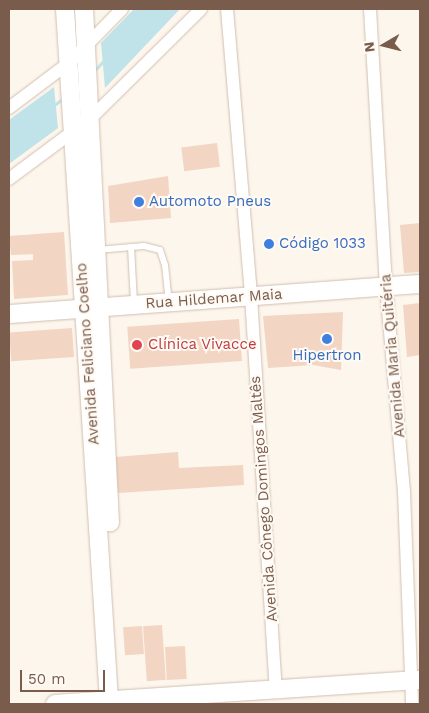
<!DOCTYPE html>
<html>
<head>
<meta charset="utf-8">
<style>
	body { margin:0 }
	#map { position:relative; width:429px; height:713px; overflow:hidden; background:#fdf6ec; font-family:"Work Sans",sans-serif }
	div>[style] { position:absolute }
	.water>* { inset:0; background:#bfe3e8 }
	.stream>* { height:3px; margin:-1.5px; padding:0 1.5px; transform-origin:1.5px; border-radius:1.5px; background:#bfe3e8 }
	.building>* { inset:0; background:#f3d5c3; transform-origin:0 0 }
	.roads { filter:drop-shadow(0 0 1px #d1beb0) drop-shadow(0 0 1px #d1beb0) }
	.lane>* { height:6px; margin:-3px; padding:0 3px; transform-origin:3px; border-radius:3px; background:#fff }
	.street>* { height:12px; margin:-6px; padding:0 6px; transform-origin:6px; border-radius:6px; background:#fff }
	.secondary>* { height:18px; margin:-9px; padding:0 9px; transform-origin:9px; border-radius:9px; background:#fff }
	.dots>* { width:14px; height:14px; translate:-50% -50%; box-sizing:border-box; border:2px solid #fffaf3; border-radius:50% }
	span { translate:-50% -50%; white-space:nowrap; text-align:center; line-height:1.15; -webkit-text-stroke:4px #fffaf3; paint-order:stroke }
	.shop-label { font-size:15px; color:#366cbe }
	.left { translate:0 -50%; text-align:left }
	.street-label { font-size:15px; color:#7a5c4d }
	.health-label { font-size:15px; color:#be3a42 }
	.frame { position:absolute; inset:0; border:10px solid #7a5c4d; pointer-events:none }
	.north { position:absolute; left:359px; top:20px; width:50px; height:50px; -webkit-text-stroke:4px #fffaf3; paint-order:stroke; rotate:262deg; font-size:14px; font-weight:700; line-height:20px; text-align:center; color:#7a5c4d }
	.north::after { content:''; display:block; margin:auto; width:18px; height:22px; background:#7a5c4d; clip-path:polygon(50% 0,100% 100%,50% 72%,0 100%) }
	.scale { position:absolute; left:20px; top:670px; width:85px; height:22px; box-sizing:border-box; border:2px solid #7a5c4d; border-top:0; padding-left:6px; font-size:15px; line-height:18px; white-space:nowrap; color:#7a5c4d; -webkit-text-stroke:4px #fffaf3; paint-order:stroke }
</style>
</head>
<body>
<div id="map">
	<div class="water">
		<div style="clip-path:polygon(134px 9px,180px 9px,105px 88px,101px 43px)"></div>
		<div style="clip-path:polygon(54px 87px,58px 128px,9px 164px,9px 120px)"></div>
	</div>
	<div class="stream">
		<div style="left:94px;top:71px;width:16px;rotate:-47deg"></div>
		<div style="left:54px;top:105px;width:14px;rotate:-36deg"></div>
	</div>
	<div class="building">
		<div style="left:217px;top:143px;width:24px;height:36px;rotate:83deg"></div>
		<div style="clip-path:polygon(168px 176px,171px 218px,110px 223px,108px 186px)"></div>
		<div style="clip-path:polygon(420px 223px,420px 272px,404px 273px,400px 225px)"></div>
		<div style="clip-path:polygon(64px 232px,68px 295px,14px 299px,12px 261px,33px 260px,33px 254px,38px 254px,11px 255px,9px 236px)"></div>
		<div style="clip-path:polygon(420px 303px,420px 355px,407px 357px,403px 305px)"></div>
		<div style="clip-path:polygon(343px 312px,341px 370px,313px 365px,268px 368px,263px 316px)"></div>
		<div style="left:239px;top:319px;width:42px;height:112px;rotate:86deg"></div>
		<div style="left:72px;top:328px;width:29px;height:63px;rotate:86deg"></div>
		<div style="clip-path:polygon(178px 452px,179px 468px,243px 465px,244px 485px,118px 493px,115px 457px)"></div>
		<div style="left:162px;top:625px;width:55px;height:19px;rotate:86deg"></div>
		<div style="left:142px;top:626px;width:28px;height:19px;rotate:86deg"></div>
		<div style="left:185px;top:646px;width:33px;height:20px;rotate:87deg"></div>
	</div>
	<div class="roads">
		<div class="lane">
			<div style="left:131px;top:247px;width:56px;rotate:86.9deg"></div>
			<div style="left:97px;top:250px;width:47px;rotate:-4.9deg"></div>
			<div style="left:144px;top:246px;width:16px;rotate:14deg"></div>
			<div style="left:160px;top:250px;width:16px;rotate:72deg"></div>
			<div style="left:165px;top:265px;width:37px;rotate:84deg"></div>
		</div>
		<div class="street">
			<div style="left:227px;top:9px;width:288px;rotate:85.2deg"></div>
			<div style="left:251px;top:296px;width:396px;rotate:86.4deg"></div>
			<div style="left:370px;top:9px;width:277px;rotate:86.7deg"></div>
			<div style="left:386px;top:286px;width:207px;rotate:85deg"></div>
			<div style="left:404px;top:492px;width:212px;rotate:87.8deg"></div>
			<div style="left:9px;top:108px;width:76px;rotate:-37deg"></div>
			<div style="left:70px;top:62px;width:74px;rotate:-45.5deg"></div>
			<div style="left:9px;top:179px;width:102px;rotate:-36.6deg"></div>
			<div style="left:91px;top:118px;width:155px;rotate:-44.7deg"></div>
		</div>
		<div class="secondary">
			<div style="left:65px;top:9px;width:692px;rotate:86.36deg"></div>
			<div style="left:84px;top:9px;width:514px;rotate:87.1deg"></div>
			<div style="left:9px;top:314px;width:412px;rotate:-4.2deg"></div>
			<div style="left:55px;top:704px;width:366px;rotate:-3.8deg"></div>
		</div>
	</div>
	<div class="dots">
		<div style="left:139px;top:202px;background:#3f7fe0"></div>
		<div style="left:269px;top:244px;background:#3f7fe0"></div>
		<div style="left:327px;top:339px;background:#3f7fe0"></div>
		<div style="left:137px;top:345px;background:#e0444e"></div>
	</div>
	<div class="shop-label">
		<span class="left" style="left:149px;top:202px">Automoto Pneus</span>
		<span class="left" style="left:279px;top:244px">Código 1033</span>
		<span style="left:327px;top:356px">Hipertron</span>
	</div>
	<div class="street-label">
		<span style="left:214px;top:299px;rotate:-4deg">Rua Hildemar Maia</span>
		<span style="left:88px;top:354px;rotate:-94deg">Avenida Feliciano Coelho</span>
		<span style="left:393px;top:356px;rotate:-95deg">Avenida Maria Quitéria</span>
		<span style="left:264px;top:499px;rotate:-94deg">Avenida Cônego Domingos Maltês</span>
	</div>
	<div class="health-label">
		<span class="left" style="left:148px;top:345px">Clínica Vivacce</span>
	</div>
	<div class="frame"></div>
	<div class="north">N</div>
	<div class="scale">50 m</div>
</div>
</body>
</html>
